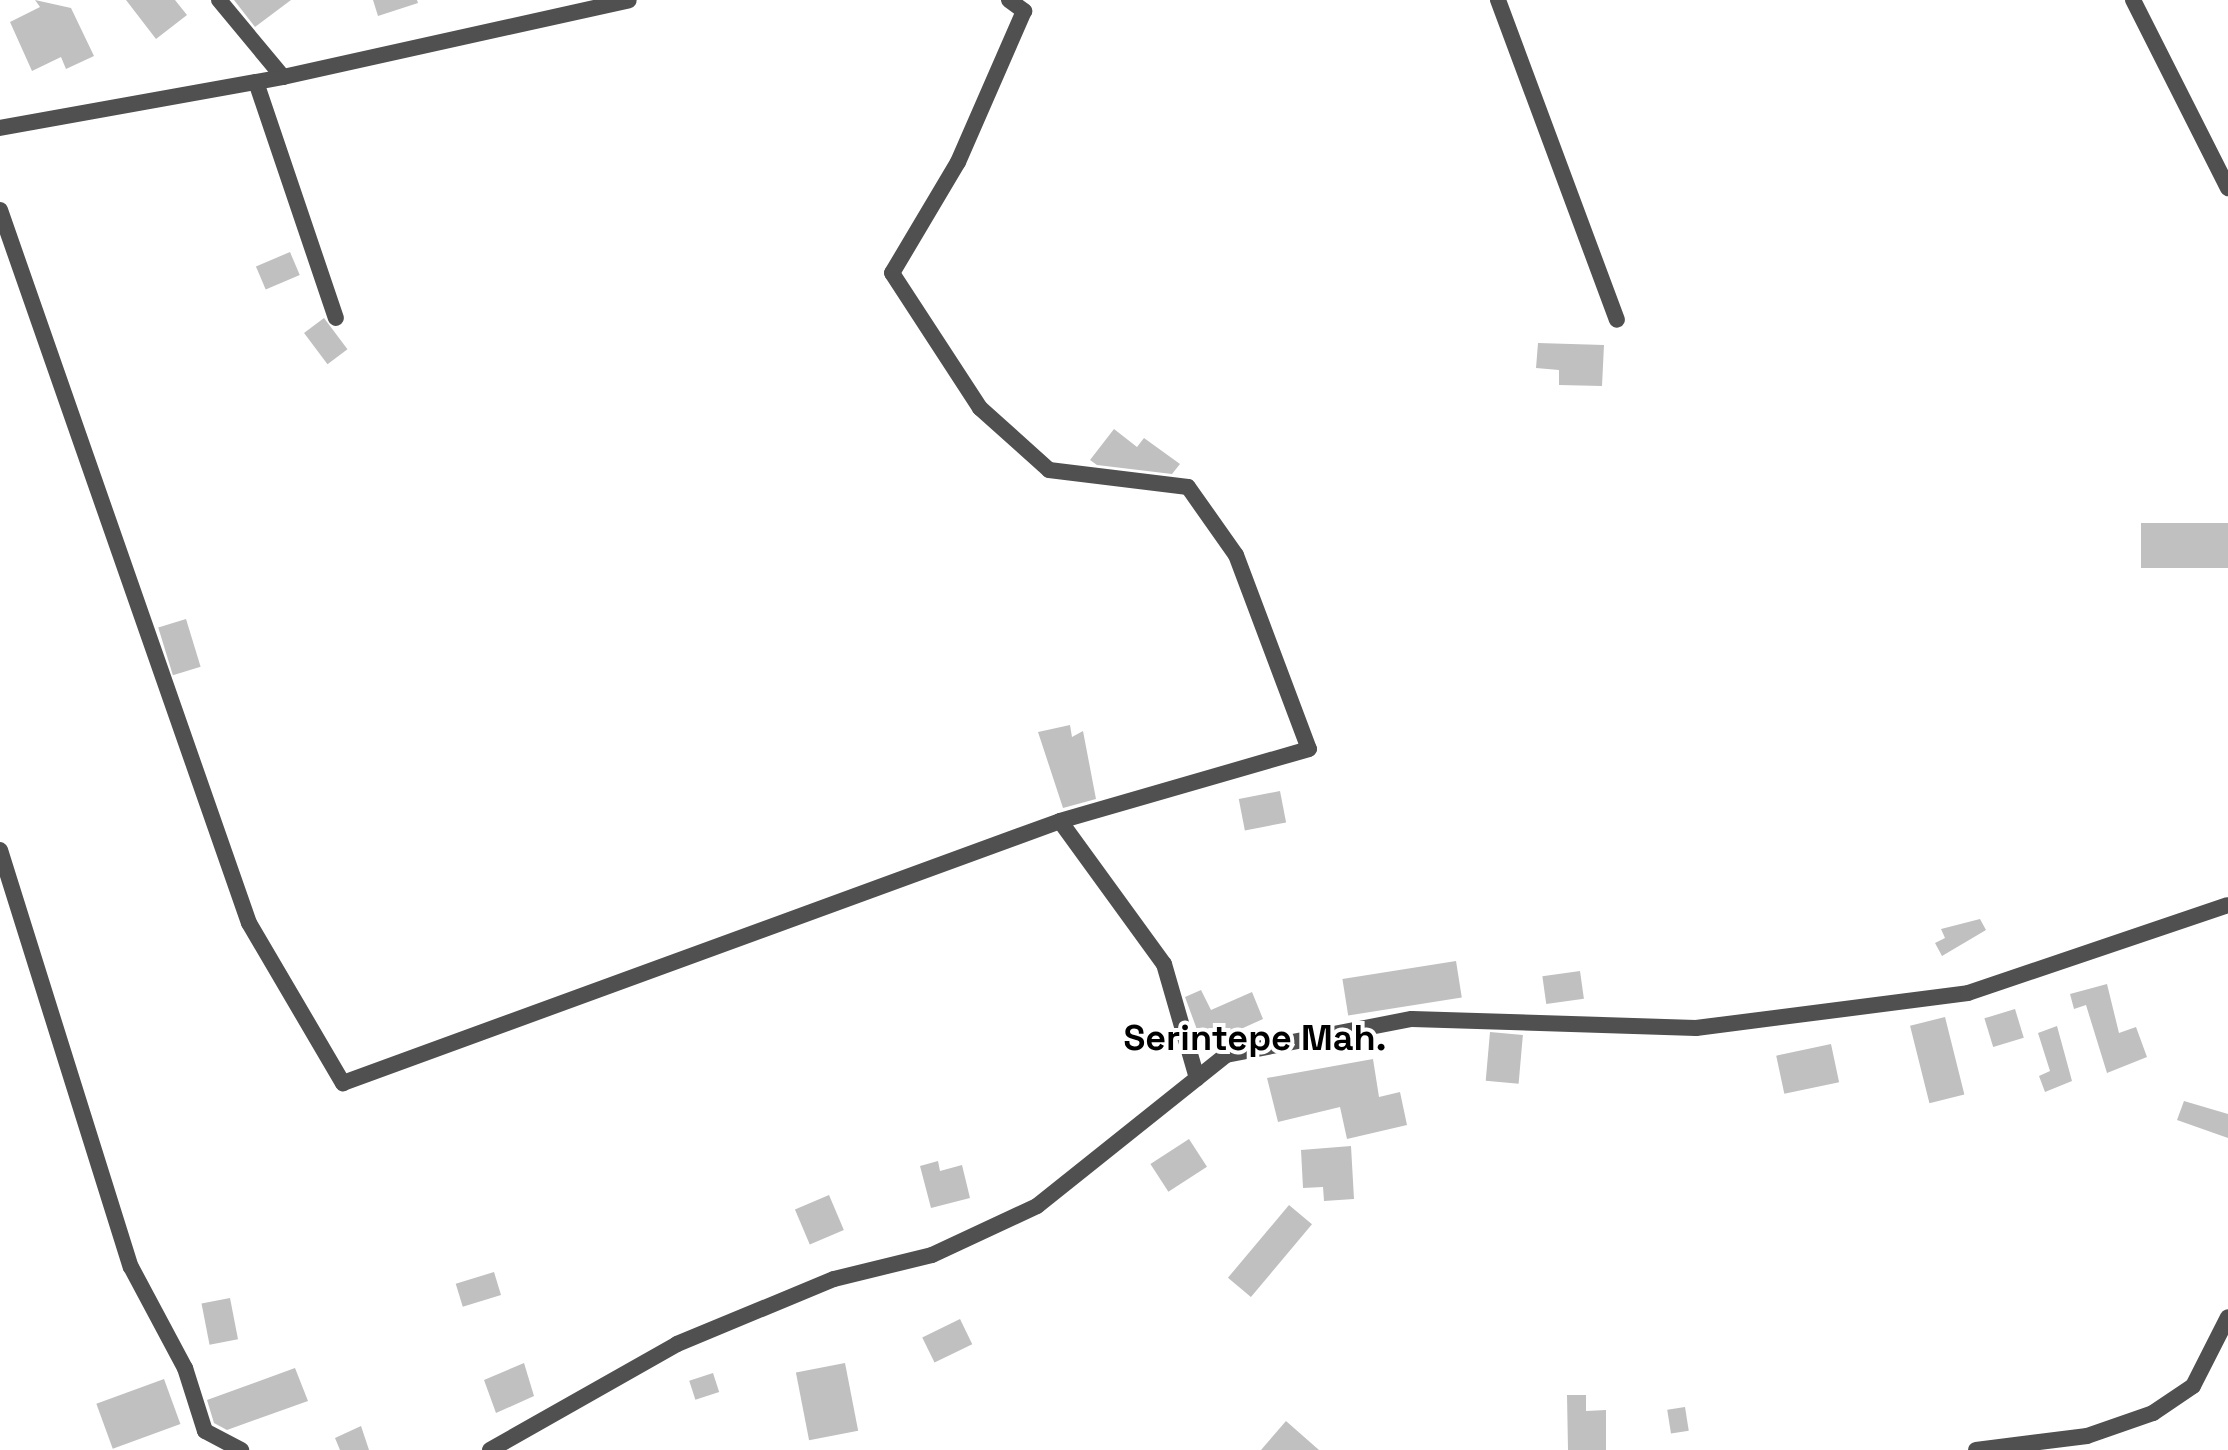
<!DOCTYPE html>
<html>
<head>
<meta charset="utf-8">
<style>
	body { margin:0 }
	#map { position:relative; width:2228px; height:1450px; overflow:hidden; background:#fff; font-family:"Space Grotesk",sans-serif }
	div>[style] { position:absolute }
	.building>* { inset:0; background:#c0c0c0; transform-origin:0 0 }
	.minor>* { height:16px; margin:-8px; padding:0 8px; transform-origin:8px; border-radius:8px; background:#505050 }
	.tertiary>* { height:16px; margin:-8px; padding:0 8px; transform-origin:8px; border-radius:8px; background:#505050 }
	span { translate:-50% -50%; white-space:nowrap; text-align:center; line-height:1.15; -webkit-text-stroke:8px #fff; paint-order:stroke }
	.district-label { font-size:36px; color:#000; font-weight:700 }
</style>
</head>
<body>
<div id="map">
	<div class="building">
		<div style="clip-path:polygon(35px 0,71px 8px,94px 56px,66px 69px,61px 57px,32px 71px,10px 22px,40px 7px)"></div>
		<div style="clip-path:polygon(126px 0,175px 0,187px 15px,156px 39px)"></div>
		<div style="clip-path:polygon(234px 0,291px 0,255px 27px)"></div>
		<div style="clip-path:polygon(373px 0,417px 0,418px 3px,378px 16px)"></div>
		<div style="left:290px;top:252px;width:25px;height:37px;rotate:67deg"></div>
		<div style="left:324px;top:318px;width:39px;height:25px;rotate:53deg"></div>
		<div style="clip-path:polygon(1538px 343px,1604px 345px,1602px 386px,1559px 385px,1559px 370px,1536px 368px)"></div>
		<div style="clip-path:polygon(1114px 429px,1137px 447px,1144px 438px,1180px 464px,1172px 474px,1097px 465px,1090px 460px)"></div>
		<div style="left:2228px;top:523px;width:45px;height:87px;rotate:90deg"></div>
		<div style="left:186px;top:619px;width:50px;height:29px;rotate:73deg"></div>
		<div style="clip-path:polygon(1070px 725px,1072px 737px,1083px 731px,1096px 799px,1063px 808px,1038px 732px)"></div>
		<div style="left:1280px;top:791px;width:32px;height:42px;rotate:79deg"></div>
		<div style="clip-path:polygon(1980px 919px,1986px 930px,1942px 956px,1935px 943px,1945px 938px,1941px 929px)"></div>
		<div style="left:1456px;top:961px;width:37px;height:115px;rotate:81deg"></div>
		<div style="left:1580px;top:971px;width:28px;height:38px;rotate:82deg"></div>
		<div style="clip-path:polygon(2107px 984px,2119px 1033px,2136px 1027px,2147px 1057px,2107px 1073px,2086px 1005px,2074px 1009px,2070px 994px)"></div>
		<div style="clip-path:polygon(1201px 990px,1211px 1010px,1252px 992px,1263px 1019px,1203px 1046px,1185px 997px)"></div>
		<div style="left:2015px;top:1009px;width:30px;height:32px;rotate:73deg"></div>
		<div style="left:1945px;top:1017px;width:80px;height:36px;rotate:76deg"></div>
		<div style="clip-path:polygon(2057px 1026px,2072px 1081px,2045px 1092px,2039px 1076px,2050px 1071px,2038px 1033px)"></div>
		<div style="left:1490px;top:1032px;width:33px;height:49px;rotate:5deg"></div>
		<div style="left:1831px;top:1044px;width:39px;height:56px;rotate:78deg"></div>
		<div style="clip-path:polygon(1373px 1059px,1379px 1097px,1400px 1092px,1407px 1125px,1347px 1139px,1340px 1107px,1278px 1122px,1267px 1078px)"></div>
		<div style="clip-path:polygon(2184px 1101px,2228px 1114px,2228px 1138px,2177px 1120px)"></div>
		<div style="left:1189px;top:1139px;width:33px;height:46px;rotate:57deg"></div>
		<div style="clip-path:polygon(1351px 1146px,1354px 1199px,1324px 1201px,1323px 1187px,1303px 1188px,1301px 1150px)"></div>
		<div style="clip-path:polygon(938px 1161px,940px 1171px,962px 1165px,970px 1198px,931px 1208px,920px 1166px)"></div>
		<div style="left:829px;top:1195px;width:38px;height:37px;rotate:67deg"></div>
		<div style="left:1289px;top:1205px;width:30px;height:95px;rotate:40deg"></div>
		<div style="left:494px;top:1272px;width:24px;height:40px;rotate:73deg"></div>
		<div style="left:230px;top:1298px;width:42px;height:29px;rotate:79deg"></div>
		<div style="left:960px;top:1319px;width:28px;height:42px;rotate:64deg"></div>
		<div style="clip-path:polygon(524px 1363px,534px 1396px,496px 1413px,484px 1380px)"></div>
		<div style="left:845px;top:1363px;width:69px;height:50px;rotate:79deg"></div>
		<div style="clip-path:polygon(295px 1368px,308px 1401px,227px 1430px,214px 1423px,207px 1400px)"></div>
		<div style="left:713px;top:1373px;width:20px;height:25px;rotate:72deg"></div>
		<div style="left:164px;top:1379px;width:48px;height:72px;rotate:70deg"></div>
		<div style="clip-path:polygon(1567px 1395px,1586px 1395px,1586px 1411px,1606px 1410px,1606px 1450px,1568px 1450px)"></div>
		<div style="left:1685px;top:1407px;width:24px;height:18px;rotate:81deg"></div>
		<div style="clip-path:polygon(1286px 1421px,1319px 1450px,1261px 1450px)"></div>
		<div style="clip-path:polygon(361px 1426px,369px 1450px,340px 1450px,335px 1438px)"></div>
	</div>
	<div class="minor">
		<div style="left:219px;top:0;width:100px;rotate:50.3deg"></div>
		<div style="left:1009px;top:0;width:19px;rotate:36deg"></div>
		<div style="left:1024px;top:11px;width:165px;rotate:113.6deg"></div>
		<div style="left:958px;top:162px;width:129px;rotate:120.7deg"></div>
		<div style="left:892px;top:273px;width:161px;rotate:56.9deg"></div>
		<div style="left:980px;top:408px;width:93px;rotate:41.9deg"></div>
		<div style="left:1049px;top:470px;width:140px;rotate:7deg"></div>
		<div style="left:1188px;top:487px;width:83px;rotate:54.8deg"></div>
		<div style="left:1236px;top:555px;width:207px;rotate:69.4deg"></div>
		<div style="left:1309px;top:749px;width:259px;rotate:163.9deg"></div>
		<div style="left:1498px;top:0;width:341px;rotate:69.6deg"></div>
		<div style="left:2133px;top:0;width:211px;rotate:63.2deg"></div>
		<div style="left:256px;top:82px;width:249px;rotate:71.3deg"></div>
		<div style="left:0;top:210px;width:755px;rotate:70.75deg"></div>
		<div style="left:249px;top:923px;width:186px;rotate:59.6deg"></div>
		<div style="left:343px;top:1083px;width:763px;rotate:-20.07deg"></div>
		<div style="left:1060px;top:821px;width:177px;rotate:54deg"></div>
		<div style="left:1164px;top:964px;width:119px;rotate:73.9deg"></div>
		<div style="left:0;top:850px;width:437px;rotate:72.6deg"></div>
		<div style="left:131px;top:1267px;width:115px;rotate:61.9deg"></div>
		<div style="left:185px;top:1368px;width:66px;rotate:72.4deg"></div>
		<div style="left:205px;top:1431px;width:41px;rotate:27.8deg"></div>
	</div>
	<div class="tertiary">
		<div style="left:0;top:128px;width:288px;rotate:-10.2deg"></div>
		<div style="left:283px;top:77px;width:354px;rotate:-12.5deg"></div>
		<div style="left:490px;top:1450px;width:215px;rotate:-29.5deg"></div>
		<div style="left:677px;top:1344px;width:170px;rotate:-22.5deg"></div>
		<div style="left:834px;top:1279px;width:101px;rotate:-13.8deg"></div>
		<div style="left:932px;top:1255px;width:116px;rotate:-25deg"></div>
		<div style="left:1037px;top:1206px;width:242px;rotate:-38.6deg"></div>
		<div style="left:1226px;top:1055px;width:189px;rotate:-11deg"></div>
		<div style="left:1412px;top:1019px;width:284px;rotate:1.8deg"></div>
		<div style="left:1696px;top:1028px;width:274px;rotate:-7.3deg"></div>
		<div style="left:1968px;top:993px;width:274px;rotate:-18.7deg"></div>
		<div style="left:1976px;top:1450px;width:112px;rotate:-7.2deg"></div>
		<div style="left:2087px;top:1436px;width:70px;rotate:-19.2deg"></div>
		<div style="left:2153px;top:1413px;width:48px;rotate:-34deg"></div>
		<div style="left:2193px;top:1386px;width:77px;rotate:-63.1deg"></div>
	</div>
	<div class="district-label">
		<span style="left:1255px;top:1039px">Serintepe Mah.</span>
	</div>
</div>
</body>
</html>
